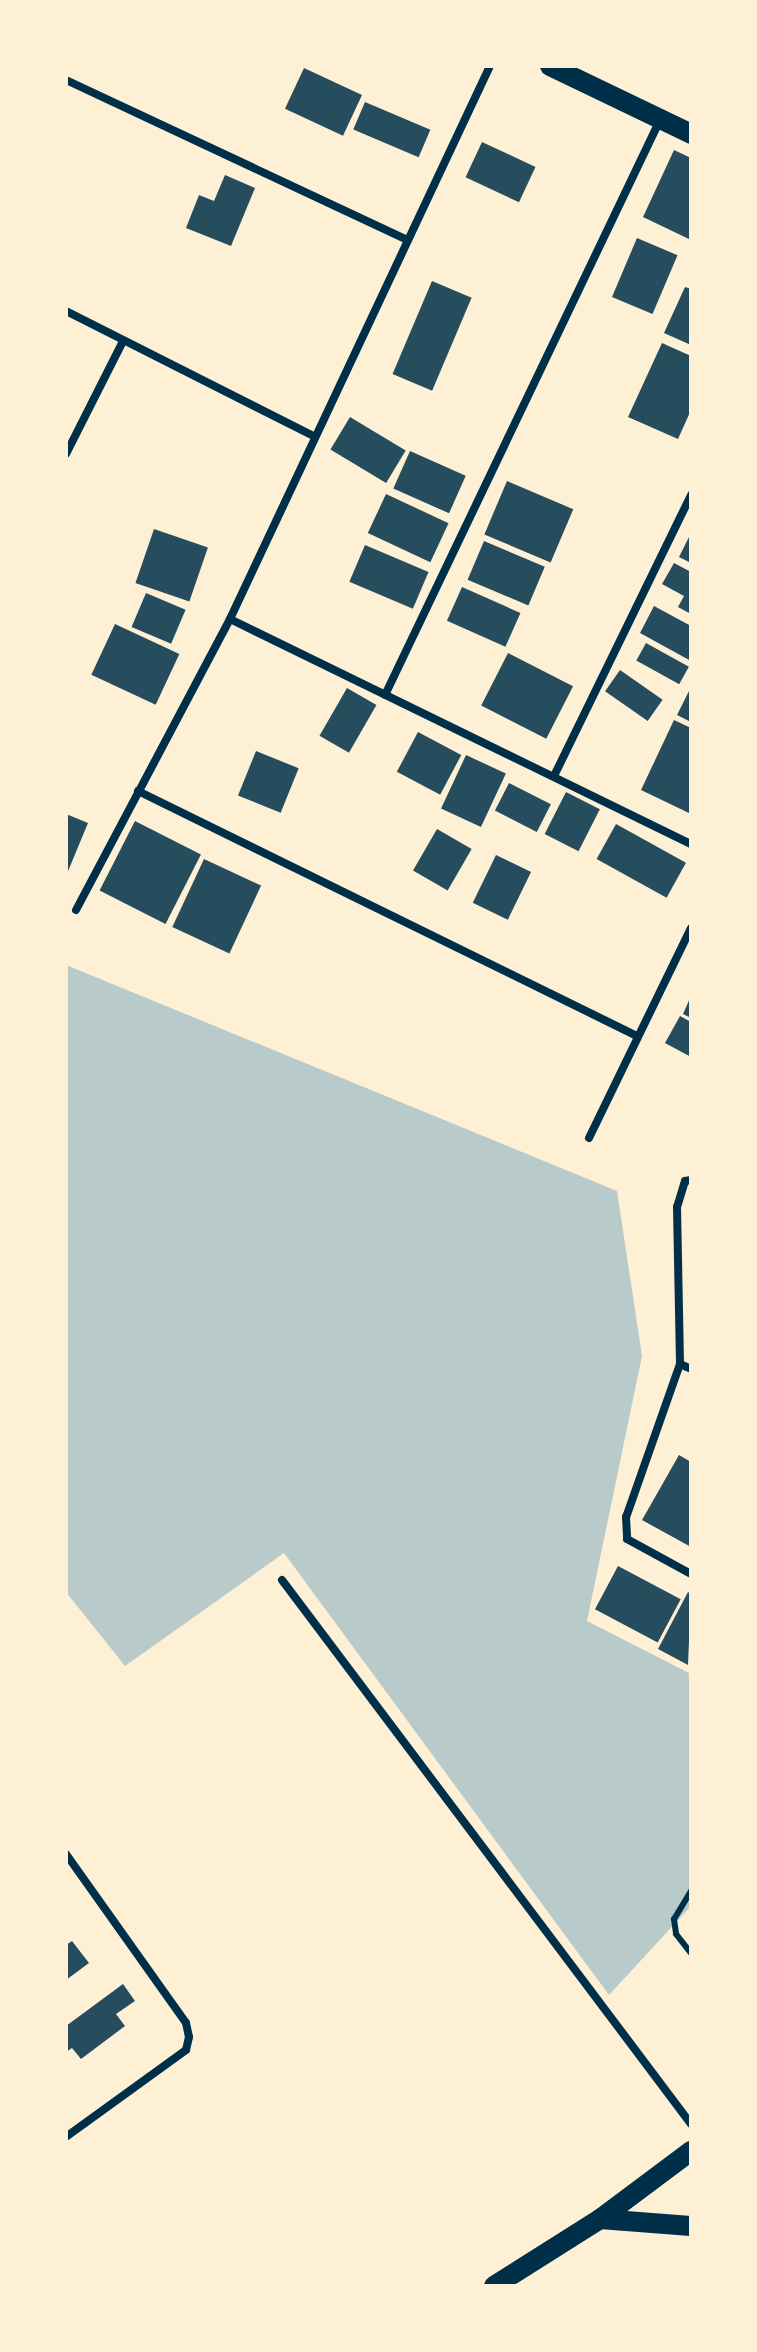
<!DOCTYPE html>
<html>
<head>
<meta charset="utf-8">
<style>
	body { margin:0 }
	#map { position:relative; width:757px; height:2352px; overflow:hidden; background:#fdf0d5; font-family:Raleway,sans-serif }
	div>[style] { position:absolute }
	.green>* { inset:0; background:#b9caca }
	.building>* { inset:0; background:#264d5e; transform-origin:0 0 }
	.service>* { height:6px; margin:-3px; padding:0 3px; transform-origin:3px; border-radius:3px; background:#003049 }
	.minor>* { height:8px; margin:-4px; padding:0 4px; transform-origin:4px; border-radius:4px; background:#003049 }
	.primary>* { height:20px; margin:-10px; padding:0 10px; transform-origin:10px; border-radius:10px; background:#003049 }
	span { translate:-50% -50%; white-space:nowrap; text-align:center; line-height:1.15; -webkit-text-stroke:8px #fdf0d5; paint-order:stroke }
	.frame { position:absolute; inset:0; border:68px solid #fdf0d5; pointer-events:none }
</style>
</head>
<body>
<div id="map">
	<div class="green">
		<div style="clip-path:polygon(66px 965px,617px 1191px,642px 1356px,587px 1621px,691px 1674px,691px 1906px,609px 1995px,284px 1553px,125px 1666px,66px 1592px)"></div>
	</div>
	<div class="building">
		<div style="left:304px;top:68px;width:64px;height:45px;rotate:25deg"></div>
		<div style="left:365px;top:102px;width:71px;height:30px;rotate:23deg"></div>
		<div style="left:482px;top:142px;width:59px;height:39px;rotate:25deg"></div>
		<div style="clip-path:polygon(674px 150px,691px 158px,691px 240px,643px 217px)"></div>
		<div style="clip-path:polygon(225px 175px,255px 188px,231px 246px,186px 228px,199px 195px,214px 201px)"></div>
		<div style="left:637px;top:238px;width:44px;height:64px;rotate:23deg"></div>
		<div style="left:432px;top:281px;width:43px;height:101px;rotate:23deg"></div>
		<div style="clip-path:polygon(685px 287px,691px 289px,691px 345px,664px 333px)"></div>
		<div style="clip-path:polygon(662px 343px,691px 356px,691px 410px,678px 439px,628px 417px)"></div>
		<div style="left:350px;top:417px;width:65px;height:38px;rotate:31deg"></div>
		<div style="left:410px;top:451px;width:61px;height:41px;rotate:24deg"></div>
		<div style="left:507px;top:481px;width:72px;height:58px;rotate:23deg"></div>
		<div style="left:386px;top:494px;width:69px;height:43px;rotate:25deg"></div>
		<div style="left:154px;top:529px;width:57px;height:57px;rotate:19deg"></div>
		<div style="clip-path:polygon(691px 533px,691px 563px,679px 557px)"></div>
		<div style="left:484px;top:541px;width:66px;height:42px;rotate:23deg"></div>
		<div style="left:365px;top:545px;width:69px;height:40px;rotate:23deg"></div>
		<div style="clip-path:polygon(674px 563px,691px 572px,691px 614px,678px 607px,684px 596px,662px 584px)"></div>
		<div style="left:462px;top:587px;width:64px;height:37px;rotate:24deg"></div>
		<div style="left:146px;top:593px;width:43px;height:37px;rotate:23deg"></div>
		<div style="clip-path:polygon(654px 606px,691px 626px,691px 661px,640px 633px)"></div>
		<div style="left:115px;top:624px;width:71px;height:56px;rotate:25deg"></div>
		<div style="left:646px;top:643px;width:49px;height:20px;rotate:29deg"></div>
		<div style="left:508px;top:653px;width:73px;height:59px;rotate:27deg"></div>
		<div style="left:620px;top:670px;width:52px;height:26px;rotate:35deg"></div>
		<div style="clip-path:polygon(691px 687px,691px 722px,677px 715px)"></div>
		<div style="left:347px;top:688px;width:34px;height:55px;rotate:30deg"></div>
		<div style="clip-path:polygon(674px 720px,691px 728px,691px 814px,641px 790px)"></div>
		<div style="left:418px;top:732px;width:49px;height:45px;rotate:28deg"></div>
		<div style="left:256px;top:751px;width:46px;height:48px;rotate:22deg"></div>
		<div style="left:466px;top:755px;width:44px;height:59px;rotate:25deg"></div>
		<div style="left:509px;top:783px;width:47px;height:31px;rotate:27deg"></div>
		<div style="left:566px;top:792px;width:38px;height:47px;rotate:27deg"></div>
		<div style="clip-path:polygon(66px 814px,88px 823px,66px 876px)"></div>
		<div style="left:135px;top:821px;width:74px;height:78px;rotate:27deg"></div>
		<div style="left:616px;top:824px;width:80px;height:40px;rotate:29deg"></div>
		<div style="left:437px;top:829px;width:40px;height:48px;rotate:30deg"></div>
		<div style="left:496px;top:855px;width:39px;height:53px;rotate:26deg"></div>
		<div style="left:204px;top:859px;width:63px;height:75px;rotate:25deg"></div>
		<div style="clip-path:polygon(691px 996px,691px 1018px,683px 1014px)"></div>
		<div style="clip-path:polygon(680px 1016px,691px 1022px,691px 1057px,665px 1043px)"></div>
		<div style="clip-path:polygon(679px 1455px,691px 1462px,691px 1547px,642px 1520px)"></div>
		<div style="left:618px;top:1566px;width:71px;height:49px;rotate:28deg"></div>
		<div style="clip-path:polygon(688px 1592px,691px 1594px,688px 1665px,658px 1649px)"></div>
		<div style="clip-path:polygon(72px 1941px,89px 1963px,66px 1980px,66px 1945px)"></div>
		<div style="clip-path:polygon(123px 1984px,135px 2001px,116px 2014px,125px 2026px,81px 2059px,72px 2048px,66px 2052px,66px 2026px)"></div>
	</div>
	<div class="service">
		<div style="left:691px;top:1891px;width:33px;rotate:121deg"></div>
		<div style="left:674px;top:1919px;width:15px;rotate:82deg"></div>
		<div style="left:676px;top:1934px;width:24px;rotate:52deg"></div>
	</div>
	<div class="minor">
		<div style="left:66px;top:80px;width:375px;rotate:25.1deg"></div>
		<div style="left:66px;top:311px;width:279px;rotate:26.8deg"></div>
		<div style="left:66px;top:454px;width:127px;rotate:-63.2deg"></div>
		<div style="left:230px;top:619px;width:513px;rotate:26.02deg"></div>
		<div style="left:385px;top:695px;width:637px;rotate:-64.44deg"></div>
		<div style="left:554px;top:776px;width:313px;rotate:-64deg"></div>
		<div style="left:138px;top:791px;width:556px;rotate:26.15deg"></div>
		<div style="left:76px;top:910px;width:329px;rotate:-62.1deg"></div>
		<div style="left:230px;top:619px;width:611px;rotate:-64.82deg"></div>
		<div style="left:589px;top:1138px;width:233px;rotate:-64.1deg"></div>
		<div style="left:691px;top:1180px;width:6px;rotate:171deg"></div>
		<div style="left:685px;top:1181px;width:27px;rotate:107deg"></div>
		<div style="left:677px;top:1207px;width:157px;rotate:88.9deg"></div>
		<div style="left:680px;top:1364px;width:162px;rotate:109.4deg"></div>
		<div style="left:626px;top:1517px;width:22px;rotate:87deg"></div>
		<div style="left:627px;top:1539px;width:73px;rotate:28.7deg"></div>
		<div style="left:680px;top:1364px;width:12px;rotate:24deg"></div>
		<div style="left:282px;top:1580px;width:681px;rotate:53.06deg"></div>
		<div style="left:66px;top:1854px;width:207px;rotate:54.6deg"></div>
		<div style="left:186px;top:2023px;width:14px;rotate:78deg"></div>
		<div style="left:189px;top:2037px;width:13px;rotate:103deg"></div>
		<div style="left:186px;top:2050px;width:148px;rotate:144.1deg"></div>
	</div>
	<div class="primary">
		<div style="left:550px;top:66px;width:157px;rotate:25.7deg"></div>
		<div style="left:600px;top:2219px;width:91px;rotate:4.4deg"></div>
		<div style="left:494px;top:2286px;width:125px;rotate:-32.3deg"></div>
		<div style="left:600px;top:2219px;width:114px;rotate:-36.8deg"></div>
	</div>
	<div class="frame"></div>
</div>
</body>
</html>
